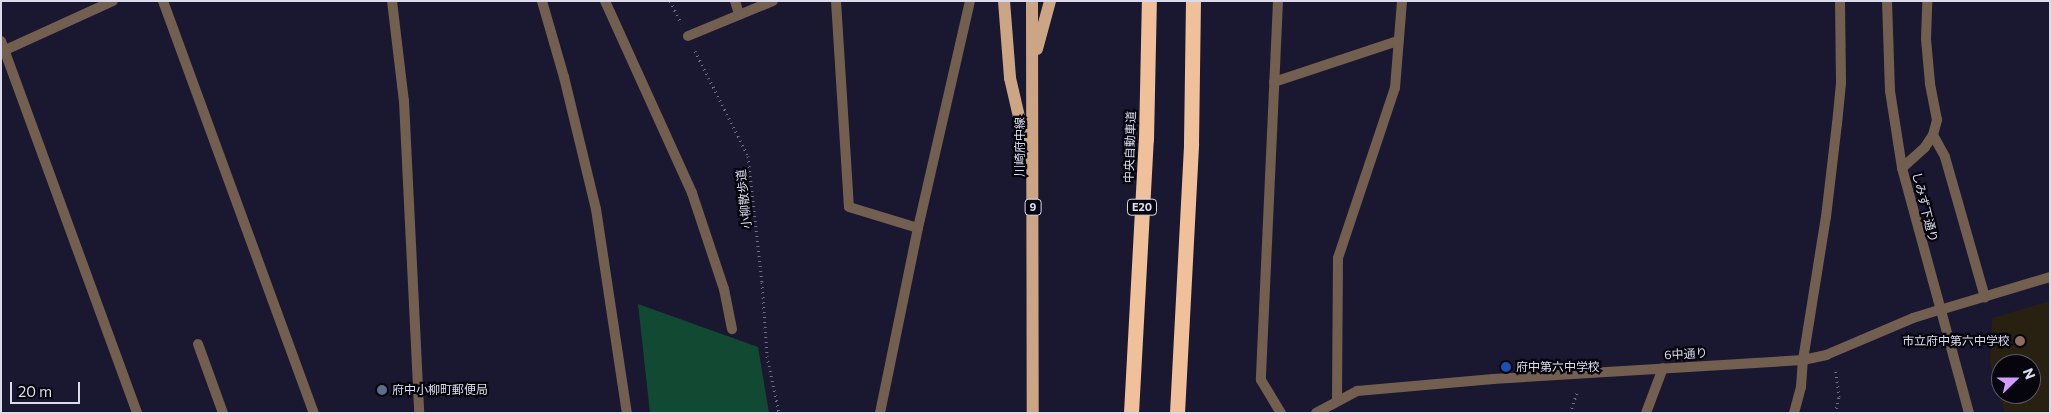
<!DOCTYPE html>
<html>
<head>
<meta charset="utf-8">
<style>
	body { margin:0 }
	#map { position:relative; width:2051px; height:414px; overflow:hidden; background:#1a1730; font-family:Commissioner,"Noto Sans JP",sans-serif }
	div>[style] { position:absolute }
	.education>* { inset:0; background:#282111 }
	.green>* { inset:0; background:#124932 }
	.path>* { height:3px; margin-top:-1.5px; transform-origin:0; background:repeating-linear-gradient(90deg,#716f85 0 1px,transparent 0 5px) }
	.service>* { height:10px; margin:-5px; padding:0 5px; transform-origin:5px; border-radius:5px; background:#725f50 }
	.minor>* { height:10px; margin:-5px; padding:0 5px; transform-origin:5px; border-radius:5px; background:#725f50 }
	.tertiary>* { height:10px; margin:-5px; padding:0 5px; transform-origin:5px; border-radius:5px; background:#725f50 }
	.primary>* { height:12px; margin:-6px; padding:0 6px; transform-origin:6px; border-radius:6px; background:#cca585 }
	.motorway>* { height:15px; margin:-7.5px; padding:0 7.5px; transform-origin:7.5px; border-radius:7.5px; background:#f0c09a }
	.dots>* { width:14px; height:14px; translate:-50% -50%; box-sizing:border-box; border:2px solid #06050e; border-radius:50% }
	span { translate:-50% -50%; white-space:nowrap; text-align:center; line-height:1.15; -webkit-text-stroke:4.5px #06050e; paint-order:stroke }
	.shield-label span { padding:1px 4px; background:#06050e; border:1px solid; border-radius:4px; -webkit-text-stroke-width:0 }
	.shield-label { font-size:11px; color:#dbdbec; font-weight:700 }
	.street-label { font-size:12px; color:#dbdbec }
	.poi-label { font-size:12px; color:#dbdbec }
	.right { translate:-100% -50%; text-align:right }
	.left { translate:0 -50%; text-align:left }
	.frame { position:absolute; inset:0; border:2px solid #dbdbec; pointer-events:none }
	.north { position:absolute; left:1991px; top:354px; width:50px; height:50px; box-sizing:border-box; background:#06050e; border:1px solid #5b5b67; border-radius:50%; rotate:68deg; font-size:14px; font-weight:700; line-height:20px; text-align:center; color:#dbdbec }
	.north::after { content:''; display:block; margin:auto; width:18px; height:22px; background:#d09dff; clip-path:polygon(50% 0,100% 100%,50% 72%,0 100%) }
	.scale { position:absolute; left:10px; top:382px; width:70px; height:22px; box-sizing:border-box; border:2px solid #dbdbec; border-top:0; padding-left:6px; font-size:15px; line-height:18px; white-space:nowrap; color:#dbdbec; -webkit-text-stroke:4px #06050e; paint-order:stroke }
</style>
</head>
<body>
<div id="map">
	<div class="education">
		<div style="clip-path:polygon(evenodd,2050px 301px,2050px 413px,2005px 413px,1990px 364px,1992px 318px,2050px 301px,2001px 364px,2031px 364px,2031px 394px,2001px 394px,2001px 364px)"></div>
	</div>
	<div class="green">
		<div style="clip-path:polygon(638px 304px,758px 347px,769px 413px,650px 413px)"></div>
	</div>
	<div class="path">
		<div style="left:670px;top:1px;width:25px;rotate:63deg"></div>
		<div style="left:695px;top:51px;width:118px;rotate:63.2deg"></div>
		<div style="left:748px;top:156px;width:127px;rotate:83.7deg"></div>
		<div style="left:762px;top:282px;width:74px;rotate:86.1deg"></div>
		<div style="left:767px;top:356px;width:58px;rotate:78.1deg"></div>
		<div style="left:1570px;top:413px;width:24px;rotate:-71deg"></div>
		<div style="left:1835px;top:413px;width:16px;rotate:-76deg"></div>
		<div style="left:1839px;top:397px;width:26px;rotate:-97deg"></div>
	</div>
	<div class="service">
		<div style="left:605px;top:1px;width:211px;rotate:65.6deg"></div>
		<div style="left:692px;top:193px;width:101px;rotate:71.6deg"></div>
		<div style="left:724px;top:289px;width:41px;rotate:78.7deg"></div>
		<div style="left:836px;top:1px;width:206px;rotate:86.4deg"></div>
		<div style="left:849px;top:207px;width:72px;rotate:16.9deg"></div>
		<div style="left:198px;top:344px;width:73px;rotate:70.1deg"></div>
		<div style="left:1646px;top:413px;width:48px;rotate:-69.3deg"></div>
	</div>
	<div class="minor">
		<div style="left:163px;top:1px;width:439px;rotate:69.9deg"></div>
		<div style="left:392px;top:1px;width:101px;rotate:83.2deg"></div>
		<div style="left:404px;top:101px;width:312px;rotate:87.2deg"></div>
		<div style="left:542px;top:1px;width:79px;rotate:73.9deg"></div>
		<div style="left:564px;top:77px;width:136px;rotate:76.4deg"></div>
		<div style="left:596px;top:209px;width:206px;rotate:81.4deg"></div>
		<div style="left:735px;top:1px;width:14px;rotate:73deg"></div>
		<div style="left:1278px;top:1px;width:379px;rotate:92.6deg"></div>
		<div style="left:1261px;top:380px;width:39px;rotate:59deg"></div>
		<div style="left:688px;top:36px;width:92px;rotate:-22.4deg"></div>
		<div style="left:1px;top:41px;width:396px;rotate:69.9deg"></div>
		<div style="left:1px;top:52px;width:123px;rotate:-24.5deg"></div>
		<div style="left:1274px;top:82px;width:131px;rotate:-18.3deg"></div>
		<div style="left:1933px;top:135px;width:25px;rotate:61deg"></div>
		<div style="left:1945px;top:157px;width:146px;rotate:74.1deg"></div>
		<div style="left:1902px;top:168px;width:31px;rotate:-42deg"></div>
		<div style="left:1925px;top:147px;width:14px;rotate:-56deg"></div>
		<div style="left:1933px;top:135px;width:16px;rotate:-75deg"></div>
		<div style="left:1937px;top:120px;width:38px;rotate:-101deg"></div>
		<div style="left:1930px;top:83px;width:44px;rotate:-95.2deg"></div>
		<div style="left:1926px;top:39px;width:38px;rotate:-88deg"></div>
		<div style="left:1940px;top:310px;width:115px;rotate:-16.7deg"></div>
		<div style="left:1337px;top:400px;width:142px;rotate:-89.6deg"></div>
		<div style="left:1338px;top:258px;width:179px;rotate:-71.5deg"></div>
		<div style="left:1395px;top:88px;width:87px;rotate:-85.4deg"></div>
		<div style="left:880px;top:413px;width:189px;rotate:-78.4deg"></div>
		<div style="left:918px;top:228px;width:233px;rotate:-77.1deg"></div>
		<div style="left:1794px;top:413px;width:27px;rotate:-75deg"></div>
		<div style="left:1801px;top:387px;width:27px;rotate:-86deg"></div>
		<div style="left:1803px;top:360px;width:145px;rotate:-80.9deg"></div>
		<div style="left:1826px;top:217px;width:94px;rotate:-83.3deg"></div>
		<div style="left:1837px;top:124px;width:41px;rotate:-84.4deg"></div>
		<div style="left:1841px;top:83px;width:82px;rotate:-90.7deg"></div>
	</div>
	<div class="tertiary">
		<div style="left:1887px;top:1px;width:90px;rotate:88.1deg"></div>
		<div style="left:1890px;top:91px;width:78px;rotate:81.1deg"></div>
		<div style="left:1902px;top:168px;width:254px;rotate:74.7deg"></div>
		<div style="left:1316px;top:413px;width:47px;rotate:-28.2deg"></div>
		<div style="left:1357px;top:391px;width:137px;rotate:-5deg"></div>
		<div style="left:1493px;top:379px;width:311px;rotate:-3.5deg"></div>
		<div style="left:1803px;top:360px;width:24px;rotate:-12deg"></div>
		<div style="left:1826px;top:355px;width:95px;rotate:-23deg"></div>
		<div style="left:1913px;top:318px;width:28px;rotate:-17deg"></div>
	</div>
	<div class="primary">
		<div style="left:1004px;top:1px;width:77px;rotate:85.5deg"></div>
		<div style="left:1010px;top:78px;width:80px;rotate:77deg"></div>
		<div style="left:1032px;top:1px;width:412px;rotate:89.9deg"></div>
		<div style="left:1037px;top:49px;width:50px;rotate:-74.8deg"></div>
	</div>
	<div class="motorway">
		<div style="left:1131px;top:413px;width:274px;rotate:-86.9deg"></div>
		<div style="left:1146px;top:139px;width:138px;rotate:-88.8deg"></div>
		<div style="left:1177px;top:413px;width:270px;rotate:-87deg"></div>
		<div style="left:1191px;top:143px;width:142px;rotate:-89.2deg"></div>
	</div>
	<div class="dots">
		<div style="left:2020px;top:341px;background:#8d6e63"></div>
		<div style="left:1506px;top:367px;background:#1a4fb4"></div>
		<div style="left:382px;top:390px;background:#5c6f8a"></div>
	</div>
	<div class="shield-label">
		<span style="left:1033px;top:207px">9</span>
		<span style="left:1142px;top:207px">E20</span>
	</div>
	<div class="street-label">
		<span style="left:1020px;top:147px;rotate:-90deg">川崎府中線</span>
		<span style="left:1130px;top:147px;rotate:-88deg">中央自動車道</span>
		<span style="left:744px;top:199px;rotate:-96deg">小柳散歩道</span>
		<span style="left:1925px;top:207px;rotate:76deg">しみず下通り</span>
		<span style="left:1686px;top:354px;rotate:-3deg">6中通り</span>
	</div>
	<div class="poi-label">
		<span class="right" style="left:2010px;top:341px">市立府中第六中学校</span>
		<span class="left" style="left:1516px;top:367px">府中第六中学校</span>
		<span class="left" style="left:392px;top:390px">府中小柳町郵便局</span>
	</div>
	<div class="frame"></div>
	<div class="north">N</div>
	<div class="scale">20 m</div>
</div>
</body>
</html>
